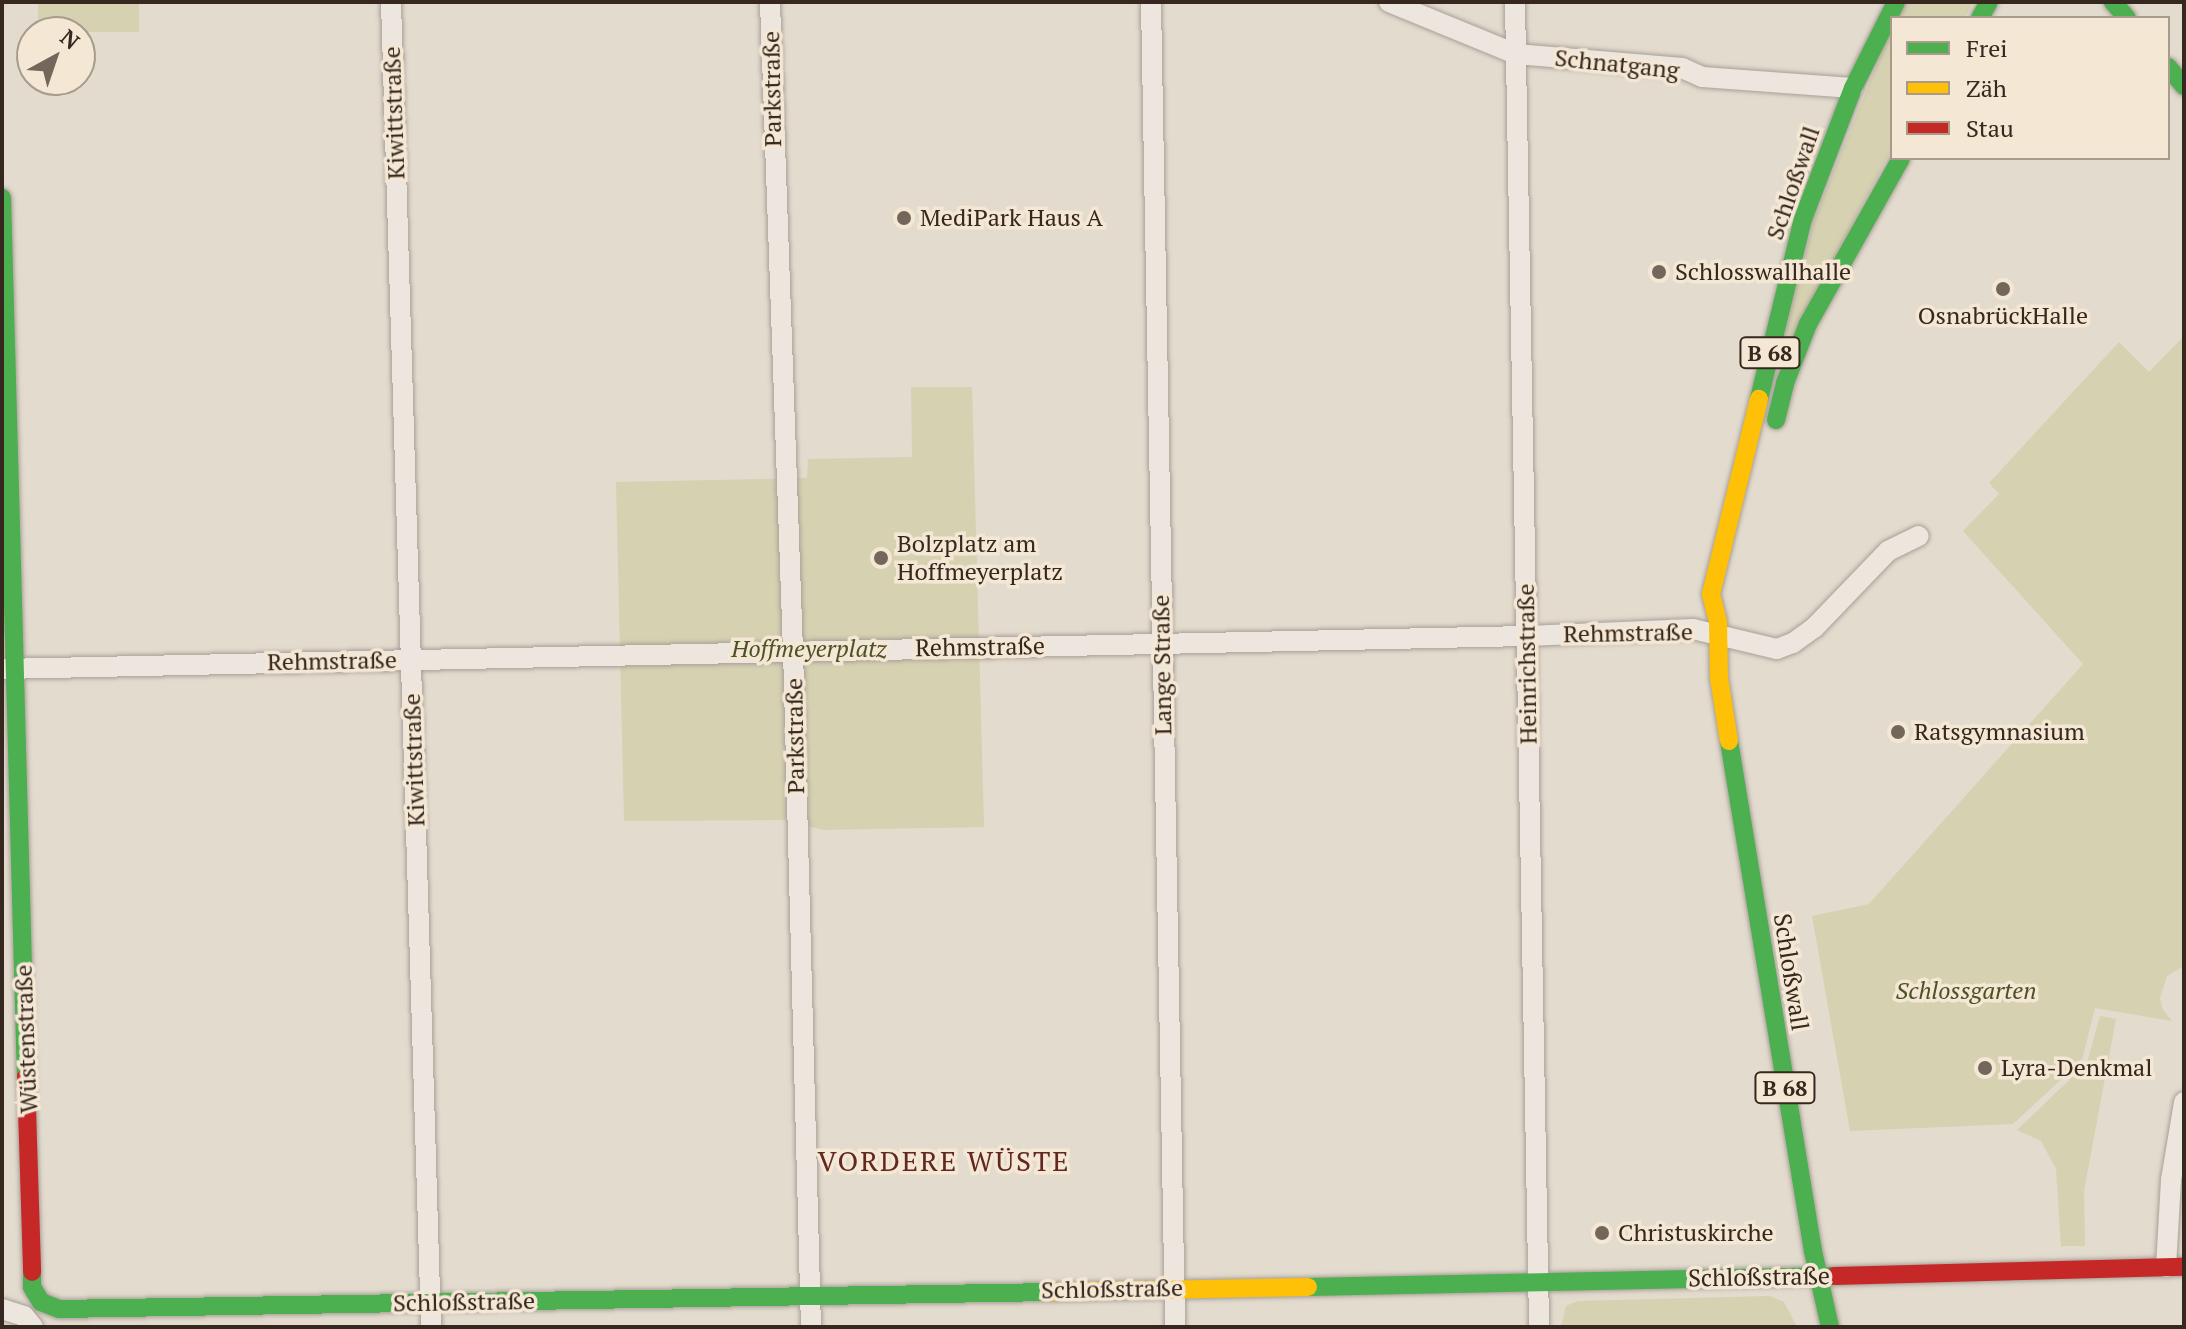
<!DOCTYPE html>
<html>
<head>
<meta charset="utf-8">
<style>
	body { margin:0 }
	#map { position:relative; width:2186px; height:1329px; overflow:hidden; background:#e3dbce; font-family:"PT Serif",serif }
	div>[style] { position:absolute }
	.green>* { inset:0; background:#d5d1b1; transform-origin:0 0 }
	.roads { filter:drop-shadow(0 0 2px #a8a097) drop-shadow(0 0 2px #a8a097) }
	.street>* { height:20px; margin:-10px; padding:0 10px; transform-origin:10px; border-radius:10px; background:#ece6df }
	.fast>* { height:18px; margin:-9px; padding:0 9px; transform-origin:9px; border-radius:9px; background:#4caf50 }
	.slow>* { height:18px; margin:-9px; padding:0 9px; transform-origin:9px; border-radius:9px; background:#ffc107 }
	.jam>* { height:18px; margin:-9px; padding:0 9px; transform-origin:9px; border-radius:9px; background:#c62828 }
	.dots>* { width:22px; height:22px; translate:-50% -50%; box-sizing:border-box; border:4px solid #f4e7d4; border-radius:50% }
	span { translate:-50% -50%; white-space:nowrap; text-align:center; line-height:1.15; -webkit-text-stroke:7px #f4e7d4; paint-order:stroke }
	.shield-label span { padding:2px 6px; background:#f4e7d4; border:2px solid; border-radius:6px; -webkit-text-stroke-width:0 }
	.shield-label { font-size:22px; color:#37281f; font-weight:700 }
	.street-label { font-size:24px; color:#37281f }
	.poi-label { font-size:24px; color:#37281f }
	.left { translate:0 -50%; text-align:left }
	.park-label { font-size:24px; color:#4c5227; font-style:italic }
	.quarter-label { font-size:28px; color:#612821; letter-spacing:2px }
	.frame { position:absolute; inset:0; border:4px solid #37281f; pointer-events:none }
	.legend { position:absolute; left:1890px; top:16px; width:280px; height:144px; box-sizing:border-box; background:#f4e7d4; border:2px solid #a89b8c; margin:0; padding:10px 14px; list-style:none; font-size:24px; color:#37281f }
	.legend li { display:flex; align-items:center; gap:16px; height:40px }
	.legend b { width:40px; border:2px solid #a89b8c }
	.north { position:absolute; left:16px; top:16px; width:80px; height:80px; box-sizing:border-box; background:#f4e7d4; border:2px solid #a89b8c; border-radius:50%; rotate:40deg; font-size:22px; font-weight:700; line-height:32px; text-align:center; color:#37281f }
	.north::after { content:''; display:block; margin:auto; width:28px; height:36px; background:#73675c; clip-path:polygon(50% 0,100% 100%,50% 72%,0 100%) }
</style>
</head>
<body>
<div id="map">
	<div class="green">
		<div style="left:38px;top:2px;width:101px;height:30px"></div>
		<div style="clip-path:polygon(1906px 2px,1973px 2px,1965px 18px,1897px 18px)"></div>
		<div style="clip-path:polygon(1892px 27px,1892px 148px,1775px 371px,1814px 220px)"></div>
		<div style="clip-path:polygon(2184px 336px,2184px 966px,2167px 976px,2160px 998px,2163px 1010px,2172px 1021px,2095px 1008px,2082px 1060px,2013px 1124px,1850px 1131px,1812px 916px,1869px 904px,2083px 664px,1963px 531px,1999px 494px,1989px 483px,2119px 342px,2149px 372px)"></div>
		<div style="clip-path:polygon(911px 387px,972px 387px,984px 827px,823px 830px,786px 820px,624px 821px,616px 482px,807px 478px,808px 459px,912px 457px)"></div>
		<div style="clip-path:polygon(2100px 1016px,2116px 1019px,2084px 1191px,2085px 1246px,2061px 1246px,2056px 1169px,2041px 1141px,2017px 1130px,2087px 1063px)"></div>
		<div style="clip-path:polygon(1770px 1296px,1784px 1302px,1797px 1327px,1561px 1327px,1566px 1306px,1578px 1301px)"></div>
	</div>
	<div class="roads">
		<div class="street">
			<div style="left:391px;top:2px;width:1326px;rotate:88.27deg"></div>
			<div style="left:770px;top:2px;width:648px;rotate:87.97deg"></div>
			<div style="left:793px;top:650px;width:677px;rotate:88.48deg"></div>
			<div style="left:1151px;top:2px;width:1325px;rotate:88.96deg"></div>
			<div style="left:1389px;top:2px;width:137px;rotate:22.3deg"></div>
			<div style="left:1516px;top:54px;width:167px;rotate:4.8deg"></div>
			<div style="left:1682px;top:68px;width:22px;rotate:24deg"></div>
			<div style="left:1702px;top:77px;width:151px;rotate:4.2deg"></div>
			<div style="left:1515px;top:2px;width:1325px;rotate:88.96deg"></div>
			<div style="left:2px;top:669px;width:1525px;rotate:-1.24deg"></div>
			<div style="left:1527px;top:636px;width:166px;rotate:-2.4deg"></div>
			<div style="left:1693px;top:629px;width:86px;rotate:13.4deg"></div>
			<div style="left:1777px;top:649px;width:17px;rotate:-21deg"></div>
			<div style="left:1793px;top:643px;width:26px;rotate:-36deg"></div>
			<div style="left:1814px;top:628px;width:107px;rotate:-46.1deg"></div>
			<div style="left:1888px;top:551px;width:34px;rotate:-26deg"></div>
			<div style="left:2166px;top:1267px;width:87px;rotate:-86.7deg"></div>
			<div style="left:2171px;top:1180px;width:79px;rotate:-80.5deg"></div>
			<div style="left:2px;top:1309px;width:23px;rotate:18deg"></div>
			<div style="left:24px;top:1316px;width:14px;rotate:51deg"></div>
		</div>
		<div class="fast">
			<div style="left:2113px;top:2px;width:21px;rotate:49deg"></div>
			<div style="left:1980px;top:18px;width:18px;rotate:-61deg"></div>
			<div style="left:2168px;top:67px;width:25px;rotate:50deg"></div>
			<div style="left:2px;top:198px;width:879px;rotate:88.44deg"></div>
			<div style="left:1759px;top:399px;width:185px;rotate:-76.3deg"></div>
			<div style="left:1803px;top:219px;width:140px;rotate:-69.1deg"></div>
			<div style="left:1853px;top:88px;width:96px;rotate:-63.4deg"></div>
			<div style="left:1776px;top:420px;width:38px;rotate:-76deg"></div>
			<div style="left:1785px;top:383px;width:63px;rotate:-68.7deg"></div>
			<div style="left:1808px;top:324px;width:190px;rotate:-60.7deg"></div>
			<div style="left:1729px;top:741px;width:517px;rotate:80.65deg"></div>
			<div style="left:1813px;top:1251px;width:78px;rotate:77.4deg"></div>
			<div style="left:32px;top:1272px;width:15px;rotate:90deg"></div>
			<div style="left:32px;top:1287px;width:17px;rotate:59deg"></div>
			<div style="left:41px;top:1302px;width:19px;rotate:21deg"></div>
			<div style="left:59px;top:1309px;width:991px;rotate:-0.98deg"></div>
			<div style="left:1308px;top:1287px;width:526px;rotate:-1.2deg"></div>
		</div>
		<div class="slow">
			<div style="left:1729px;top:741px;width:64px;rotate:-99deg"></div>
			<div style="left:1719px;top:678px;width:56px;rotate:-91deg"></div>
			<div style="left:1718px;top:622px;width:29px;rotate:-104deg"></div>
			<div style="left:1711px;top:594px;width:201px;rotate:-76.2deg"></div>
			<div style="left:1050px;top:1292px;width:258px;rotate:-1.1deg"></div>
		</div>
		<div class="jam">
			<div style="left:26px;top:1077px;width:195px;rotate:88.2deg"></div>
			<div style="left:1834px;top:1276px;width:350px;rotate:-1.5deg"></div>
		</div>
	</div>
	<div class="dots">
		<div style="left:904px;top:218px;background:#73675c"></div>
		<div style="left:1659px;top:272px;background:#73675c"></div>
		<div style="left:2003px;top:289px;background:#73675c"></div>
		<div style="left:881px;top:558px;background:#73675c"></div>
		<div style="left:1898px;top:732px;background:#73675c"></div>
		<div style="left:1985px;top:1068px;background:#73675c"></div>
		<div style="left:1602px;top:1233px;background:#73675c"></div>
	</div>
	<div class="shield-label">
		<span style="left:1770px;top:353px">B 68</span>
		<span style="left:1785px;top:1088px">B 68</span>
	</div>
	<div class="street-label">
		<span style="left:1617px;top:64px;rotate:6deg">Schnatgang</span>
		<span style="left:772px;top:89px;rotate:-91deg">Parkstraße</span>
		<span style="left:394px;top:113px;rotate:-92deg">Kiwittstraße</span>
		<span style="left:1793px;top:183px;rotate:-71deg">Schloßwall</span>
		<span style="left:1628px;top:633px;rotate:-1deg">Rehmstraße</span>
		<span style="left:980px;top:647px;rotate:-1deg">Rehmstraße</span>
		<span style="left:332px;top:661px;rotate:-1deg">Rehmstraße</span>
		<span style="left:1527px;top:664px;rotate:-91deg">Heinrichstraße</span>
		<span style="left:1162px;top:665px;rotate:-91deg">Lange Straße</span>
		<span style="left:795px;top:736px;rotate:-91deg">Parkstraße</span>
		<span style="left:414px;top:760px;rotate:-92deg">Kiwittstraße</span>
		<span style="left:1791px;top:972px;rotate:81deg">Schloßwall</span>
		<span style="left:26px;top:1039px;rotate:-92deg">Wüstenstraße</span>
		<span style="left:1759px;top:1277px;rotate:-1deg">Schloßstraße</span>
		<span style="left:1112px;top:1289px;rotate:-1deg">Schloßstraße</span>
		<span style="left:464px;top:1302px;rotate:-1deg">Schloßstraße</span>
	</div>
	<div class="poi-label">
		<span class="left" style="left:920px;top:218px">MediPark Haus A</span>
		<span class="left" style="left:1675px;top:272px">Schlosswallhalle</span>
		<span style="left:2003px;top:316px">OsnabrückHalle</span>
		<span class="left" style="left:897px;top:558px">Bolzplatz am<br>Hoffmeyerplatz</span>
		<span class="left" style="left:1914px;top:732px">Ratsgymnasium</span>
		<span class="left" style="left:2001px;top:1068px">Lyra-Denkmal</span>
		<span class="left" style="left:1618px;top:1233px">Christuskirche</span>
	</div>
	<div class="park-label">
		<span style="left:809px;top:649px">Hoffmeyerplatz</span>
		<span style="left:1966px;top:991px">Schlossgarten</span>
	</div>
	<div class="quarter-label">
		<span style="left:944px;top:1161px">VORDERE WÜSTE</span>
	</div>
	<div class="frame"></div>
	<ul class="legend">
	<li><b style="height:10px;background:#4caf50"></b>Frei</li>
	<li><b style="height:10px;background:#ffc107"></b>Zäh</li>
	<li><b style="height:10px;background:#c62828"></b>Stau</li>
	</ul>
	<div class="north">N</div>
</div>
</body>
</html>
